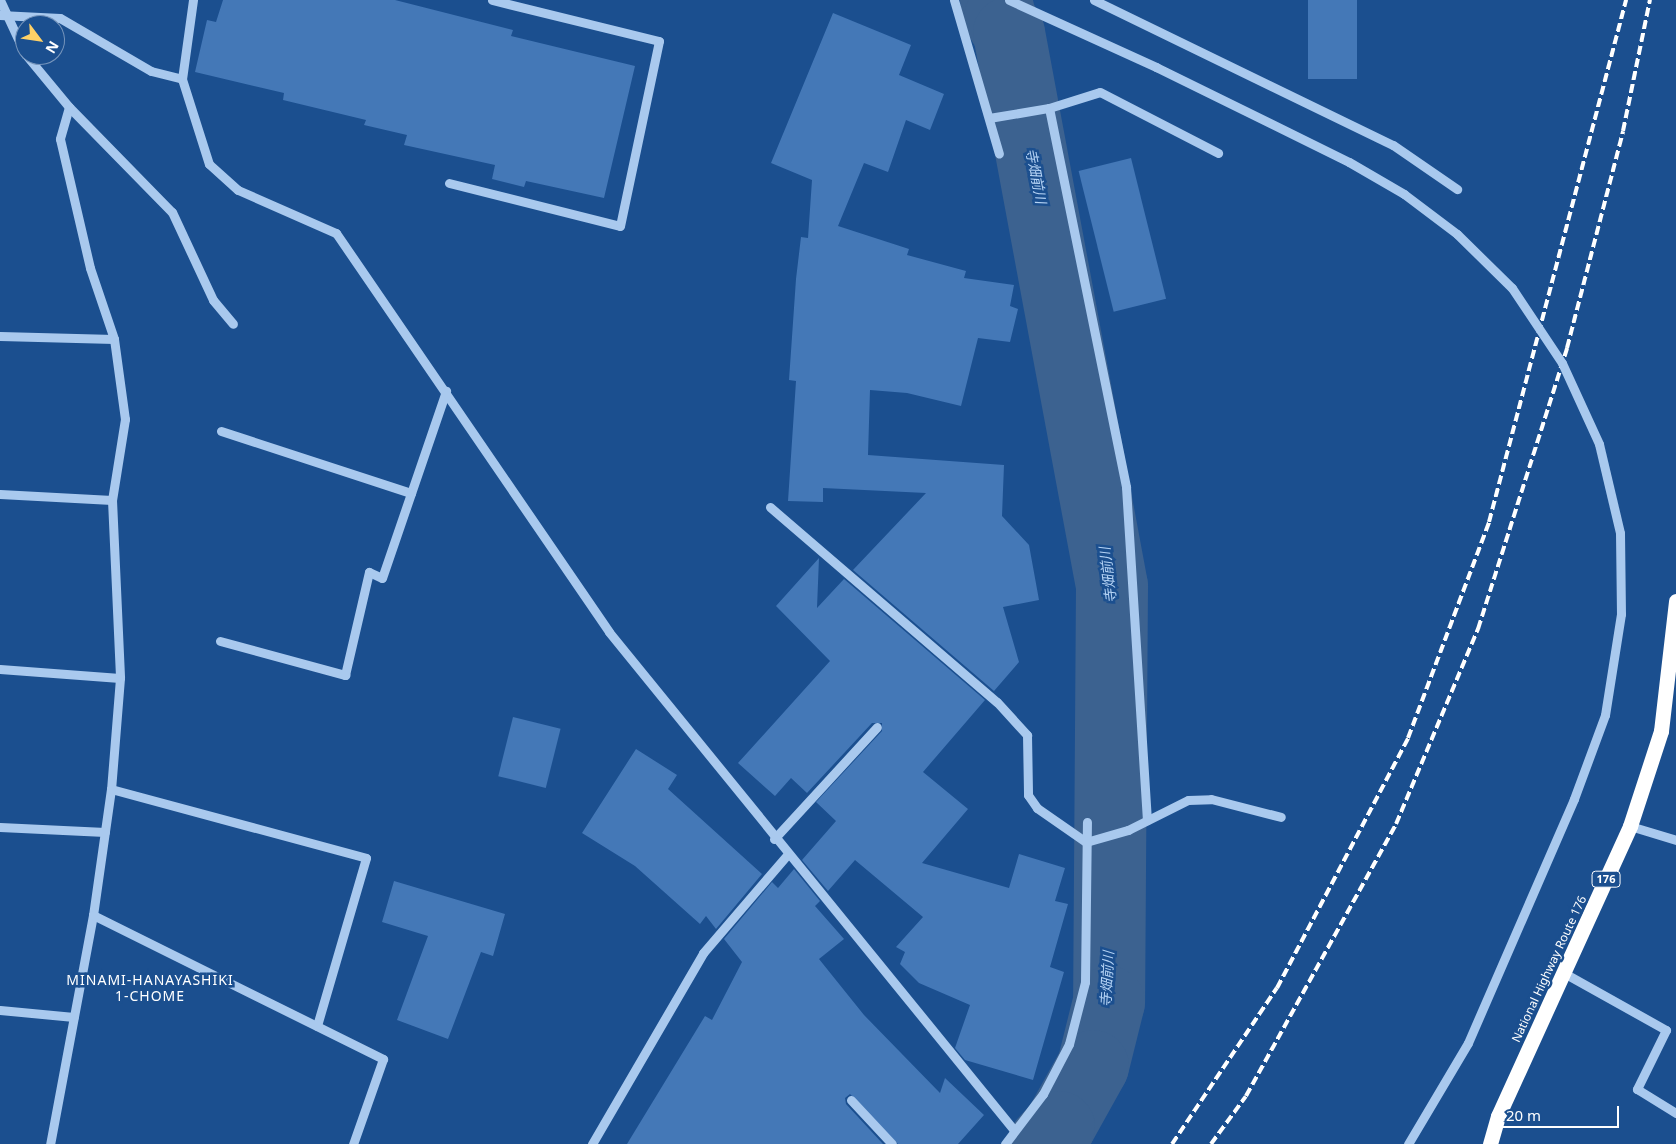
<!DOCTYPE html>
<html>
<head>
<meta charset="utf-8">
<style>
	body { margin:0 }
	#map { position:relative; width:1676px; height:1144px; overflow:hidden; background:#1b4f8f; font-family:"Noto Sans","Noto Sans JP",sans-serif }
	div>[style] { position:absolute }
	.river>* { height:72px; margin:-36px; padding:0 36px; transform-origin:36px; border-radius:36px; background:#3c6290 }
	.building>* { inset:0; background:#4478b7; transform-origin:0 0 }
	.minor>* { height:9px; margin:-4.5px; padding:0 4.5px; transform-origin:4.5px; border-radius:4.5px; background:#a9c9ee }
	.highway>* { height:15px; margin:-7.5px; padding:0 7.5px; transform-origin:7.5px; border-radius:7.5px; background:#fff }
	.rail>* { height:4px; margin-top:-2px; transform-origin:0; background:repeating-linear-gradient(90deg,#fff 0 9px,transparent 0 13px) }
	.minor-bridge>* { height:9px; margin:-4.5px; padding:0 4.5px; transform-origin:4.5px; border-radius:4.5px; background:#a9c9ee }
	span { translate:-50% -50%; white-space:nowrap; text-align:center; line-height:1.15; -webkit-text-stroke:5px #1b4f8f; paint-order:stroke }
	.shield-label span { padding:1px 4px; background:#1b4f8f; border:1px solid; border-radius:4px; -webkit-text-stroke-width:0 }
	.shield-label { font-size:11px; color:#fff; font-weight:700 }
	.street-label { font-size:12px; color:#fff }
	.water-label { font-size:14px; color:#b5d3f5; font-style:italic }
	.neighbourhood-label { font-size:14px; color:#fff; letter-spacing:1px }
	.north { position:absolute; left:15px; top:15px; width:50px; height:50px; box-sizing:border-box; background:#1b4f8f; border:1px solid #7695bc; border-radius:50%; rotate:121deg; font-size:14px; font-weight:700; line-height:20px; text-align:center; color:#fff }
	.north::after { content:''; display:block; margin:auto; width:18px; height:22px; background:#ffd166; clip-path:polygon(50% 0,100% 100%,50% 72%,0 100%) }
	.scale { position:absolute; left:1498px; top:1106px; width:121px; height:22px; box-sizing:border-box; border:2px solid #fff; border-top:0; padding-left:6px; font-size:15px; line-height:18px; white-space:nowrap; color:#fff; -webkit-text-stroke:4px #1b4f8f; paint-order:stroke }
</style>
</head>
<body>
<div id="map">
	<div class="river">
		<div style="left:996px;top:0;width:18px;rotate:77deg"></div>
		<div style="left:1000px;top:18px;width:17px;rotate:59deg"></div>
		<div style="left:1009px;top:33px;width:563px;rotate:79.45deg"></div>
		<div style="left:1112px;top:586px;width:416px;rotate:90.4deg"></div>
		<div style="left:1109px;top:1002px;width:66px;rotate:104deg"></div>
		<div style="left:1093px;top:1066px;width:70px;rotate:119.1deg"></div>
		<div style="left:1059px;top:1127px;width:23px;rotate:133deg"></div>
	</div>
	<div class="building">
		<div style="clip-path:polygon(223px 0,395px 0,513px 30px,511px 36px,635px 66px,604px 198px,526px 181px,524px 187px,492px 179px,495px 165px,404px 145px,407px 135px,364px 125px,366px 120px,283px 100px,284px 93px,195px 72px,207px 20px,216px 22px)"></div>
		<div style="left:1308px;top:0;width:49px;height:79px"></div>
		<div style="clip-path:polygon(833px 13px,911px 45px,899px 75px,944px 94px,930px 130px,906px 120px,888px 172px,864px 163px,838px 226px,909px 249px,907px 255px,966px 271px,964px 278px,1014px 285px,1010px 306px,1018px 309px,1010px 342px,978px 338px,961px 406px,907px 393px,870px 390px,868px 455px,1004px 465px,1002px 516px,1029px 545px,1039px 600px,1003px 607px,1019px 662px,994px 691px,853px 570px,926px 493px,823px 488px,823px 502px,788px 501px,796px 381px,789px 380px,796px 279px,801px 237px,808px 238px,812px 180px,771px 163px)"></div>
		<div style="left:1131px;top:158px;width:145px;height:54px;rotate:76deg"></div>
		<div style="clip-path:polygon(819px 558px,817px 608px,844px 579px,985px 700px,923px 772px,968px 809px,922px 863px,1009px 888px,1019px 854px,1065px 868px,1055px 901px,1068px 904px,1050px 967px,1064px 972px,1033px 1080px,965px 1060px,955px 1048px,970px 1005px,919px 983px,900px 964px,905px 952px,896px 947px,923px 917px,855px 860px,828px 891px,802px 860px,836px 821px,816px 802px,882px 731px,882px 723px,872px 723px,807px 793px,791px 778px,775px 796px,738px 763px,830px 661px,776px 606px)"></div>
		<div style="left:513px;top:717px;width:49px;height:61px;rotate:14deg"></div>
		<div style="clip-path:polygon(636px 749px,677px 775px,668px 789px,762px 874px,716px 929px,706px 916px,700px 924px,635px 866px,582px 833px)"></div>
		<div style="clip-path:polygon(794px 869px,820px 901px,815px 906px,844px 939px,819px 959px,864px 1015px,940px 1093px,945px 1078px,984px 1115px,958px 1144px,898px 1144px,850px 1094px,845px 1098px,846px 1104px,883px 1144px,627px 1144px,705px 1016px,712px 1020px,742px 962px,724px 939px,772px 882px,778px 888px)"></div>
		<div style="clip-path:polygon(394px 881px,505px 914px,493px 956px,481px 952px,448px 1039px,397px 1020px,428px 936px,382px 922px)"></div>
	</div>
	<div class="minor">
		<div style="left:0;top:0;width:60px;rotate:65.2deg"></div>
		<div style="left:193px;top:0;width:80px;rotate:97.9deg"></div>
		<div style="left:182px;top:79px;width:89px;rotate:72.4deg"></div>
		<div style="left:209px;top:164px;width:39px;rotate:42deg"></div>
		<div style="left:238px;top:190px;width:107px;rotate:23.7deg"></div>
		<div style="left:336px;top:233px;width:483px;rotate:55.6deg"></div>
		<div style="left:609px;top:632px;width:642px;rotate:50.88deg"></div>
		<div style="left:954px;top:0;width:160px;rotate:73.7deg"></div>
		<div style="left:1009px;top:0;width:162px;rotate:24.5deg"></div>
		<div style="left:1094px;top:0;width:332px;rotate:25.9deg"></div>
		<div style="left:1393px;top:145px;width:78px;rotate:34.5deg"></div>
		<div style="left:0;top:15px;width:60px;rotate:2.9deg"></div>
		<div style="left:60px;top:18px;width:105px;rotate:30.2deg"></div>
		<div style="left:151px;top:71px;width:32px;rotate:14deg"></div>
		<div style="left:26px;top:55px;width:67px;rotate:50.4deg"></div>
		<div style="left:69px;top:107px;width:33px;rotate:106deg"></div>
		<div style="left:60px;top:139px;width:132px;rotate:76.9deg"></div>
		<div style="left:90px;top:268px;width:75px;rotate:71.3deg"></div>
		<div style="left:114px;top:339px;width:81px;rotate:82.2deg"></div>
		<div style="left:125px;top:419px;width:82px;rotate:99.1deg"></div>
		<div style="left:112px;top:500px;width:178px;rotate:87.4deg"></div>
		<div style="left:120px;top:678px;width:111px;rotate:94.6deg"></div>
		<div style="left:111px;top:789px;width:127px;rotate:98.1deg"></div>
		<div style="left:93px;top:915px;width:233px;rotate:100.6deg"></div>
		<div style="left:69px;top:107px;width:147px;rotate:45.6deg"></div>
		<div style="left:172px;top:212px;width:97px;rotate:65deg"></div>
		<div style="left:213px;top:300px;width:31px;rotate:50deg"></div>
		<div style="left:1049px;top:108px;width:387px;rotate:78.5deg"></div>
		<div style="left:1126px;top:487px;width:334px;rotate:86.4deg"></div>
		<div style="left:989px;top:118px;width:61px;rotate:-9.5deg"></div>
		<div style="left:1049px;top:108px;width:53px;rotate:-17.4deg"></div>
		<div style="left:1100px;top:92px;width:133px;rotate:27.3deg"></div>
		<div style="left:449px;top:183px;width:176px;rotate:14.1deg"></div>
		<div style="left:620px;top:226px;width:189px;rotate:-78.1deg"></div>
		<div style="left:659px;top:41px;width:172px;rotate:-166.2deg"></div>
		<div style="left:0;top:336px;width:114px;rotate:1.5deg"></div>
		<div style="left:221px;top:431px;width:200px;rotate:18.1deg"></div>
		<div style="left:0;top:494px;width:112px;rotate:3.1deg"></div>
		<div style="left:770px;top:507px;width:299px;rotate:40.7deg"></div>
		<div style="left:997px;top:702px;width:45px;rotate:47.7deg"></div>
		<div style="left:1027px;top:735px;width:60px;rotate:89deg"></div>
		<div style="left:1028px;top:795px;width:16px;rotate:55deg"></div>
		<div style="left:1037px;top:808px;width:60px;rotate:34.8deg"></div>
		<div style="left:1086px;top:842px;width:44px;rotate:-15.9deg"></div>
		<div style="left:1128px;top:830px;width:67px;rotate:-26.6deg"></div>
		<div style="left:1188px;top:800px;width:23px;rotate:-2deg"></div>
		<div style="left:1211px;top:799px;width:72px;rotate:14.4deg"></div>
		<div style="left:220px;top:641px;width:130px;rotate:15.2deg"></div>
		<div style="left:345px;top:675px;width:106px;rotate:-76.9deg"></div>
		<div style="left:369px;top:572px;width:14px;rotate:25deg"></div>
		<div style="left:382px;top:578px;width:198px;rotate:-71.1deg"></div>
		<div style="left:0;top:669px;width:120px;rotate:4.3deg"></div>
		<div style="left:111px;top:789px;width:264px;rotate:15.1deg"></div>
		<div style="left:366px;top:858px;width:175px;rotate:106.3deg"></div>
		<div style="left:1630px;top:826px;width:48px;rotate:16.9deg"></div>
		<div style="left:0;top:827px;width:105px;rotate:2.7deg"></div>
		<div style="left:774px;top:839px;width:152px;rotate:-47.4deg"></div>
		<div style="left:93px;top:915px;width:324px;rotate:26.4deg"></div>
		<div style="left:383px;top:1059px;width:90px;rotate:109.4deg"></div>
		<div style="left:1564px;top:973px;width:117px;rotate:29.2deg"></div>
		<div style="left:1666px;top:1030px;width:66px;rotate:116.2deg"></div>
		<div style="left:1637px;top:1089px;width:46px;rotate:31.6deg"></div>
		<div style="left:0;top:1010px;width:74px;rotate:5.4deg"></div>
		<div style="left:851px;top:1100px;width:60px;rotate:47deg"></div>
		<div style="left:592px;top:1144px;width:221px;rotate:-59.8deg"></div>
		<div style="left:703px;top:953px;width:129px;rotate:-49.4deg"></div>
		<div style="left:1005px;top:1144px;width:63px;rotate:-52.8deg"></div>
		<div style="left:1043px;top:1094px;width:56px;rotate:-62.5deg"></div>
		<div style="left:1069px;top:1044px;width:64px;rotate:-75.5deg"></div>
		<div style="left:1085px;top:982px;width:160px;rotate:-89.3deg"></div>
		<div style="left:1408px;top:1144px;width:117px;rotate:-59.3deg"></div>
	</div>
	<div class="highway">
		<div style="left:1490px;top:1144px;width:29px;rotate:-74deg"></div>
		<div style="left:1498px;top:1116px;width:319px;rotate:-65.5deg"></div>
		<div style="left:1630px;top:826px;width:100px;rotate:-71.9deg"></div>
		<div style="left:1661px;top:731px;width:131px;rotate:-83.4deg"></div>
	</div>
	<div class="rail">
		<div style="left:1172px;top:1144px;width:188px;rotate:-56.1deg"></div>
		<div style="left:1277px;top:988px;width:282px;rotate:-62.3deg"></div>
		<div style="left:1408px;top:738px;width:231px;rotate:-69.4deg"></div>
		<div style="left:1489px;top:522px;width:540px;rotate:-75.29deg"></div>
		<div style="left:1211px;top:1144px;width:59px;rotate:-53.9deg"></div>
		<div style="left:1246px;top:1096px;width:311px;rotate:-61.1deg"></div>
		<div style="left:1396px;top:824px;width:212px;rotate:-67.2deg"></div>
		<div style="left:1478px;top:629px;width:295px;rotate:-72.4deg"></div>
		<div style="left:1567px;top:348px;width:224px;rotate:-75.5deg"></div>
		<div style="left:1623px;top:131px;width:134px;rotate:-78.4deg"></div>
	</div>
	<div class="minor-bridge">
		<div style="left:1156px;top:67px;width:215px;rotate:26.2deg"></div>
		<div style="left:1349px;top:162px;width:64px;rotate:30.2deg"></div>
		<div style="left:1404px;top:194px;width:66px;rotate:37deg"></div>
		<div style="left:1457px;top:234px;width:77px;rotate:44.5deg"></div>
		<div style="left:1512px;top:288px;width:90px;rotate:56.3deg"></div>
		<div style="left:1562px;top:363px;width:89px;rotate:65.4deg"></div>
		<div style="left:1599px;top:444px;width:91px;rotate:76.7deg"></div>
		<div style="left:1620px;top:533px;width:81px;rotate:89.3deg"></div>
		<div style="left:1621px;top:614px;width:102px;rotate:99deg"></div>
		<div style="left:1605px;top:715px;width:90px;rotate:110.3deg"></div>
		<div style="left:1574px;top:799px;width:266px;rotate:113.5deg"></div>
	</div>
	<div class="shield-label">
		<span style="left:1606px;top:879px">176</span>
	</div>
	<div class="street-label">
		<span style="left:1549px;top:969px;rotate:-65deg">National Highway Route 176</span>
	</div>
	<div class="water-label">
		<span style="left:1036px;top:176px;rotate:79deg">寺畑前川</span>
		<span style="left:1108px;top:575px;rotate:-97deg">寺畑前川</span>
		<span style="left:1107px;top:979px;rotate:-87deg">寺畑前川</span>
	</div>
	<div class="neighbourhood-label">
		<span style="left:150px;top:988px">MINAMI-HANAYASHIKI<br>1-CHOME</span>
	</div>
	<div class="north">N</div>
	<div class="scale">20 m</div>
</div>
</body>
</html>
